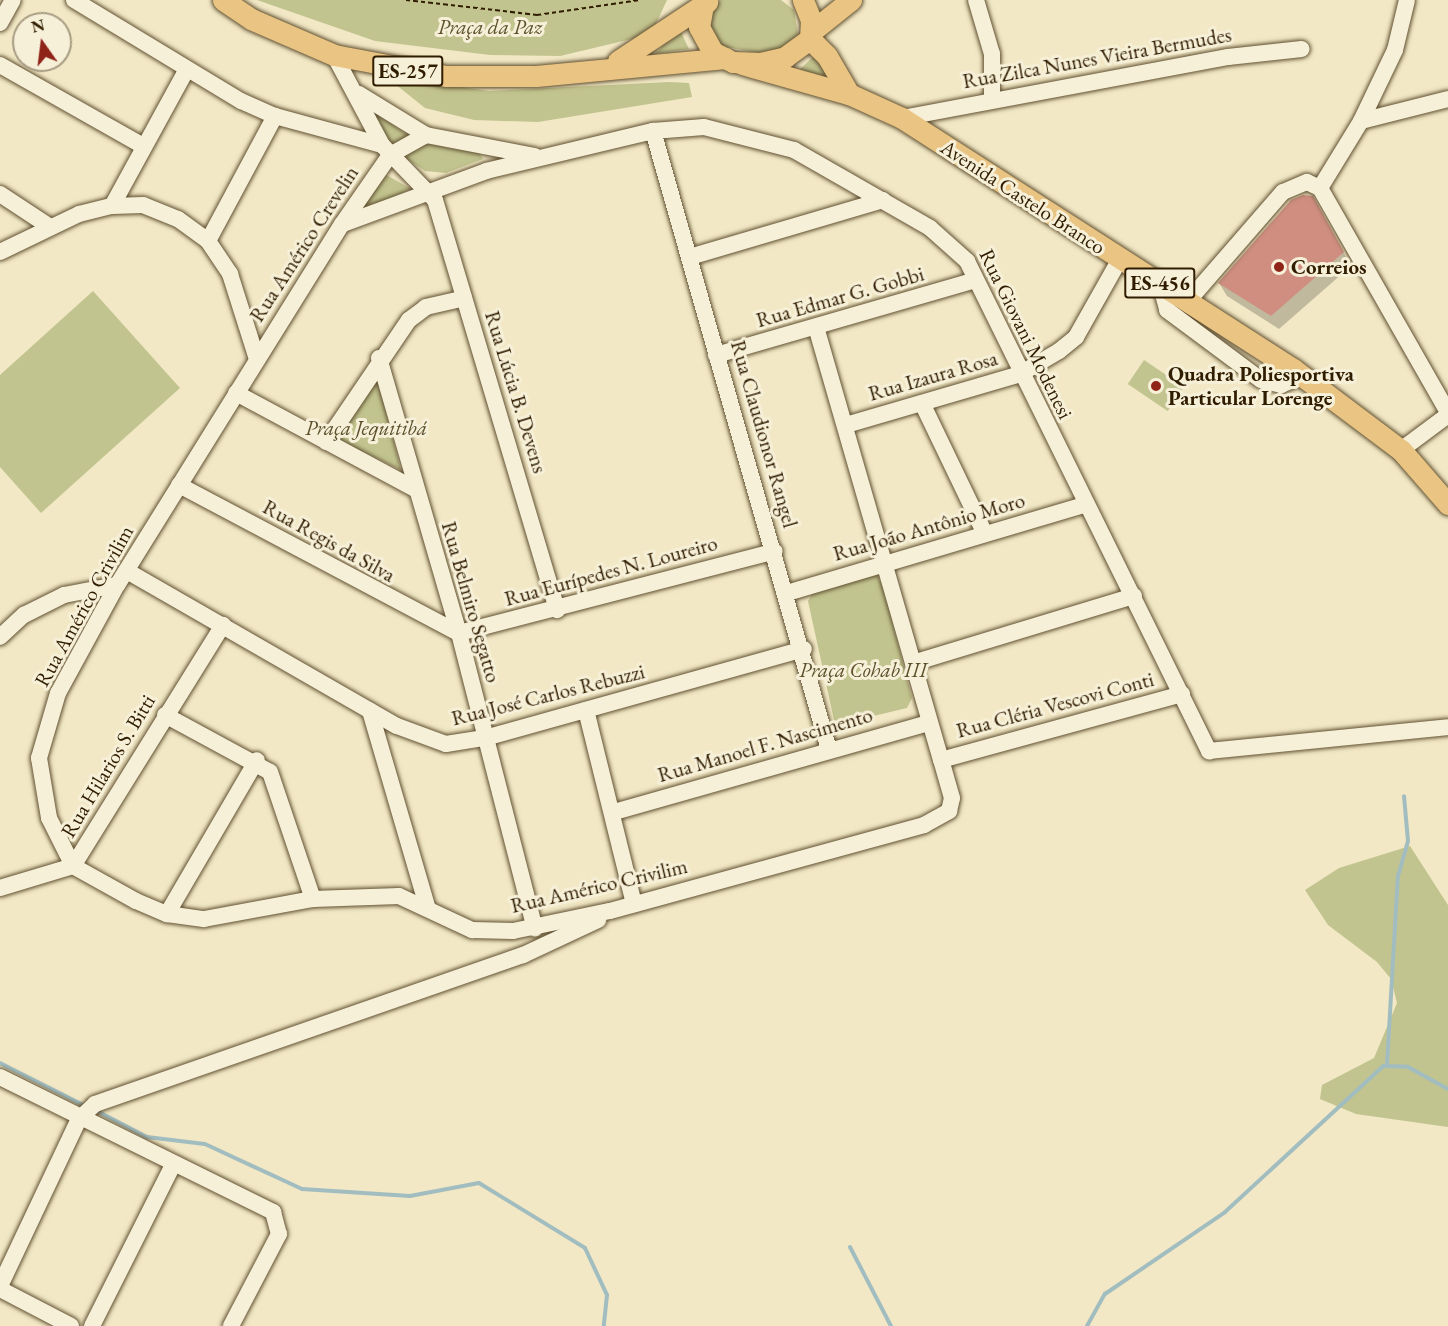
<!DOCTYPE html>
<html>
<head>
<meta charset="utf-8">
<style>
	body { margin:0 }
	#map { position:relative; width:1448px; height:1326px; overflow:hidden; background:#f2e8c5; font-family:"EB Garamond",serif }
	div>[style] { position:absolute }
	.green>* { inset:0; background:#c2c48f; transform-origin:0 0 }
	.shadow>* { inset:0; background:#0003 }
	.stream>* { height:4px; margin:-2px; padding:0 2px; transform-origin:2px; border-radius:2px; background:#a2bdc0 }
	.building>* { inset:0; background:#cf8e80 }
	.path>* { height:2px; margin-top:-1px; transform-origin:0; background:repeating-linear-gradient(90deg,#301d00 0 4.5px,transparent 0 7.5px) }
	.roads { filter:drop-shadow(0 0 2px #605031) drop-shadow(0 0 2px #605031) }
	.minor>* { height:16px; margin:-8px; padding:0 8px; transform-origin:8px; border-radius:8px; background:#f7f0d9 }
	.major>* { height:21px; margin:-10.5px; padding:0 10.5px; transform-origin:10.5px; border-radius:10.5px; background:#e9c482 }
	.dots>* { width:16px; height:16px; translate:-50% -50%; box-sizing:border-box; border:3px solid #f7f0d9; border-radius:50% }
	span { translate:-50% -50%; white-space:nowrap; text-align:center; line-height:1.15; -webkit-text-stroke:6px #f7f0d9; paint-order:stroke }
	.shield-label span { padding:2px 4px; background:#f7f0d9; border:2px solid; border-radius:4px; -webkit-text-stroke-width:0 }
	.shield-label { font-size:20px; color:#301d00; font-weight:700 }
	.park-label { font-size:21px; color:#5c4f2b; font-style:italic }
	.street-label { font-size:21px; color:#301d00 }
	.poi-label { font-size:21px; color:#301d00; font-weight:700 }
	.left { translate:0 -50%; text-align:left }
	.north { position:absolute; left:12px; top:12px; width:60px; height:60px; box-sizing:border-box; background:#f7f0d9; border:2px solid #a79c82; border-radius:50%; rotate:346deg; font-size:16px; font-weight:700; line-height:24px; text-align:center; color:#301d00 }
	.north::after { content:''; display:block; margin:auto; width:21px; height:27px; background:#8f2418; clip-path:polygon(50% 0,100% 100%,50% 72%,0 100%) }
</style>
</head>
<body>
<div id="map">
	<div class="green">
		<div style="clip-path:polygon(257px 0,667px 0,653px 30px,640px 37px,560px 56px,490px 55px,375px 41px)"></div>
		<div style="clip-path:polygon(721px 0,781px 0,794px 10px,798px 35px,787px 47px,766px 54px,721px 46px,710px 35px,706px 13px)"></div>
		<div style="clip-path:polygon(679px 28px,689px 49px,655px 54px)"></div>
		<div style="clip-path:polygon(816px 54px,836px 83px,796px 73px)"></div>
		<div style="clip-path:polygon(385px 76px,489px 91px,669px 82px,689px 83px,692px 97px,538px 122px,474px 120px,425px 108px)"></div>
		<div style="clip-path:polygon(377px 114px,409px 136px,393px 147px,373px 115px)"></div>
		<div style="clip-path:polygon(434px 143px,478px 151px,483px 159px,446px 173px,425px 171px,407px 159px,406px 153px,419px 146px)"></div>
		<div style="clip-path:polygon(383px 173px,411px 189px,360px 212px)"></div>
		<div style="clip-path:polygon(93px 291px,180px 388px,41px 513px,0 467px,0 375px)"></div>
		<div style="left:1144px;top:360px;width:48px;height:29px;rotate:34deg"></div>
		<div style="clip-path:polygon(376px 373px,401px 470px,332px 437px)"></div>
		<div style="clip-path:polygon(874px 571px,883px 586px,912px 698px,907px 708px,844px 723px,834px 720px,808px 601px,815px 589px)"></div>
		<div style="clip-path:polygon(1410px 846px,1448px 905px,1448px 1127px,1356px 1114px,1320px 1099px,1322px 1085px,1374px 1058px,1397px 1003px,1391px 979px,1377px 962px,1328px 925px,1305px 890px,1339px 868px)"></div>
	</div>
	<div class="shadow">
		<div style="clip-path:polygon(1312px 198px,1351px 266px,1279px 329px,1227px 296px,1219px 283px)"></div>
	</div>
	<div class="stream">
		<div style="left:0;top:1063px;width:95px;rotate:26.8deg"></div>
		<div style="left:1387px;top:1065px;width:189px;rotate:-86.7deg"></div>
		<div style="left:1398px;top:876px;width:36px;rotate:-74deg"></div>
		<div style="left:1408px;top:841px;width:45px;rotate:-95.1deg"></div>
		<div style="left:95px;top:1110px;width:59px;rotate:27.4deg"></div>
		<div style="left:147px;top:1137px;width:58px;rotate:6.9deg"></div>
		<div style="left:205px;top:1144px;width:107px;rotate:24.9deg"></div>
		<div style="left:302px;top:1189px;width:108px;rotate:3.7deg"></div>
		<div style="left:410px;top:1196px;width:70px;rotate:-10.7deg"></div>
		<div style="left:479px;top:1183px;width:124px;rotate:31.5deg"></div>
		<div style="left:585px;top:1248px;width:52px;rotate:64.9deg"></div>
		<div style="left:607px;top:1295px;width:31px;rotate:96deg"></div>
		<div style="left:850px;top:1247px;width:89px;rotate:62.6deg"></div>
		<div style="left:1087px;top:1326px;width:37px;rotate:-61deg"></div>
		<div style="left:1105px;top:1294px;width:145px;rotate:-34.3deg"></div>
		<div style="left:1225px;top:1212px;width:215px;rotate:-42.7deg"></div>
		<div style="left:1383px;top:1066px;width:25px;rotate:2deg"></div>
		<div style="left:1408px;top:1067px;width:46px;rotate:28.8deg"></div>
	</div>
	<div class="building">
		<div style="clip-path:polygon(1303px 195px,1313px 196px,1344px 252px,1271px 316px,1218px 283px,1291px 200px)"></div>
	</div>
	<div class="path">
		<div style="left:406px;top:0;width:132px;rotate:6.5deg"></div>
		<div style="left:537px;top:15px;width:104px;rotate:-8.3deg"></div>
	</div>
	<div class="roads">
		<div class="minor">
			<div style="left:74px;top:0;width:195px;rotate:31.2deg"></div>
			<div style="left:241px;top:101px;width:37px;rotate:24deg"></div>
			<div style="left:275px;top:116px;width:111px;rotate:15.2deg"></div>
			<div style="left:976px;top:0;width:56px;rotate:73.5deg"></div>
			<div style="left:992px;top:54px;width:46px;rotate:90deg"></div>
			<div style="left:0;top:23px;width:26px;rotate:-61deg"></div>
			<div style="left:334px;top:55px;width:102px;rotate:61.9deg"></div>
			<div style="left:382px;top:145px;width:76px;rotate:46.1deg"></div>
			<div style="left:435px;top:200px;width:428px;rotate:73.4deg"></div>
			<div style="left:0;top:65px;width:164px;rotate:29.5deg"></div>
			<div style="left:359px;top:94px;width:79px;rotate:31.5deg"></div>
			<div style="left:426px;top:135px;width:111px;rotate:10.9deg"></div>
			<div style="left:902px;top:118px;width:332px;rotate:-10.6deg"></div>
			<div style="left:1228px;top:57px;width:74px;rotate:-6.2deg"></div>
			<div style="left:1361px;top:121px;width:90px;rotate:-14.2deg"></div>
			<div style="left:653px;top:131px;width:644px;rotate:74.13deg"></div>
			<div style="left:426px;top:135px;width:41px;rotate:150.9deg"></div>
			<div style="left:390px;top:155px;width:84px;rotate:124.8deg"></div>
			<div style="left:342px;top:224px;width:425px;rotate:121.9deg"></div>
			<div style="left:117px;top:585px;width:123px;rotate:118.6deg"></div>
			<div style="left:58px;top:693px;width:68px;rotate:106.3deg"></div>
			<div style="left:39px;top:758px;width:61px;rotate:80.5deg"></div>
			<div style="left:49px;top:818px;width:54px;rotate:63.4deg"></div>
			<div style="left:73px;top:866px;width:72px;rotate:29.1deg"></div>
			<div style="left:136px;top:901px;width:34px;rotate:23deg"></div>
			<div style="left:167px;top:914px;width:37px;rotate:8deg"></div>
			<div style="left:204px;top:919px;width:111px;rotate:-10.4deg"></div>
			<div style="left:313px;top:899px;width:86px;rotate:-2deg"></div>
			<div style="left:399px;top:896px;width:81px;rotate:25deg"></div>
			<div style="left:472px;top:930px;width:41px;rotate:1.4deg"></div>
			<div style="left:513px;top:931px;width:99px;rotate:-11.7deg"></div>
			<div style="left:610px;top:911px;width:326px;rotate:-15.3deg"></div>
			<div style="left:924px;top:825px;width:29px;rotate:-29deg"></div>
			<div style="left:949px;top:811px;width:13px;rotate:-77deg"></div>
			<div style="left:952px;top:798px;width:40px;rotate:-106deg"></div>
			<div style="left:941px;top:760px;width:450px;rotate:-106.1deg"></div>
			<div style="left:1320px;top:188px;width:79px;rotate:-58.5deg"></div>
			<div style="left:1361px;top:121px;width:79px;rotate:-64.4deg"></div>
			<div style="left:1395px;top:50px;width:51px;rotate:-76.5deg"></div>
			<div style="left:0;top:194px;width:60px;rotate:33.4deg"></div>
			<div style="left:112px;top:206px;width:156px;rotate:-61.3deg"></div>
			<div style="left:343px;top:224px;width:153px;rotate:-20.3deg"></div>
			<div style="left:486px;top:171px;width:172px;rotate:-13.5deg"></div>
			<div style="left:653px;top:131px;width:51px;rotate:-4.5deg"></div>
			<div style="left:704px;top:127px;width:93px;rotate:14.3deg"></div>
			<div style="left:794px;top:150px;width:157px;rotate:29.8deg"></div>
			<div style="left:930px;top:228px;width:50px;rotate:41.7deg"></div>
			<div style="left:967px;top:261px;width:547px;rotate:63.72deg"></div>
			<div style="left:1209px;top:751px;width:240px;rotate:-5.7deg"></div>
			<div style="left:208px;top:241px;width:142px;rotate:-61.8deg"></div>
			<div style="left:0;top:252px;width:88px;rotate:-25.7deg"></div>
			<div style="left:79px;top:214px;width:34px;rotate:-14deg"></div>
			<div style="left:112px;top:206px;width:31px;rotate:-2deg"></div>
			<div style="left:143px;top:205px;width:38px;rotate:22deg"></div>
			<div style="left:178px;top:219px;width:37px;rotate:36deg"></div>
			<div style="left:208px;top:241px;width:40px;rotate:56deg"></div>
			<div style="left:230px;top:274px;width:89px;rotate:72.4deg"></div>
			<div style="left:693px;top:256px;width:198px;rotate:-16.4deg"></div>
			<div style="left:1160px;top:283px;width:28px;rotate:75deg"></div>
			<div style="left:1167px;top:310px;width:117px;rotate:36.7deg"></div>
			<div style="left:1261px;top:380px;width:21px;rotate:14deg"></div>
			<div style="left:1281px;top:385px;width:23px;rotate:-23deg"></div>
			<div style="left:1189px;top:300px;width:143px;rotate:-49deg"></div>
			<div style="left:1283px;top:192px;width:26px;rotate:-23deg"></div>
			<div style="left:1307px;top:182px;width:14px;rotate:25deg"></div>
			<div style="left:1320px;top:188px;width:258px;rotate:60.3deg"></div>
			<div style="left:716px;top:355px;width:270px;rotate:-16.1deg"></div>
			<div style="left:379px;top:358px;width:286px;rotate:73.8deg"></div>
			<div style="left:459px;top:633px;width:305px;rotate:75.6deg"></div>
			<div style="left:236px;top:393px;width:203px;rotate:28.2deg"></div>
			<div style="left:922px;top:403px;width:145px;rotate:64.3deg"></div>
			<div style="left:846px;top:425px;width:181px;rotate:-16.3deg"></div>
			<div style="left:1020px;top:374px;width:45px;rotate:-30.5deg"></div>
			<div style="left:1059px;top:351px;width:22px;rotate:-39deg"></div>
			<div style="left:1076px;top:337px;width:90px;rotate:-60.6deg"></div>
			<div style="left:326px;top:442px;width:148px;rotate:-55.8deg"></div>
			<div style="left:409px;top:320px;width:21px;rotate:-37deg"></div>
			<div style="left:426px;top:307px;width:39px;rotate:-13deg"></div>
			<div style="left:1401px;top:450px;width:59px;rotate:-36.7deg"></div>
			<div style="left:179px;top:485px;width:317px;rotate:27.9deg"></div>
			<div style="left:459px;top:633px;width:326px;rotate:-14.5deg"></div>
			<div style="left:127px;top:571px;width:311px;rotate:29.9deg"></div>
			<div style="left:397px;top:726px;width:52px;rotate:20.2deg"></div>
			<div style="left:446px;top:744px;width:39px;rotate:-9deg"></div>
			<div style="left:485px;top:738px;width:331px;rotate:-15.6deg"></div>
			<div style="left:787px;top:593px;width:311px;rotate:-16.5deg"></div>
			<div style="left:0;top:637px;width:33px;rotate:-43deg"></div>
			<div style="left:24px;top:615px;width:45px;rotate:-26.6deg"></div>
			<div style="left:64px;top:595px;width:54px;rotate:-10.7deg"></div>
			<div style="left:913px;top:663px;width:231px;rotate:-16.9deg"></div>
			<div style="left:586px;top:710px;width:200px;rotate:76.1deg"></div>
			<div style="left:370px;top:711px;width:203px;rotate:73.7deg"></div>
			<div style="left:165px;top:715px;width:119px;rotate:28.5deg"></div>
			<div style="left:270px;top:772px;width:134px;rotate:71.3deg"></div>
			<div style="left:941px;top:760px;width:250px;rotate:-15.3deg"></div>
			<div style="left:614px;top:812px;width:327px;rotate:-15.8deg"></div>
			<div style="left:0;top:888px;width:76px;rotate:-16.8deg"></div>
			<div style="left:73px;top:866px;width:284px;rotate:-58.1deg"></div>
			<div style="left:167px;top:914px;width:178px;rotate:-59.7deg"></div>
			<div style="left:0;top:1077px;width:305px;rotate:26.3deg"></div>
			<div style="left:273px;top:1212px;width:23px;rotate:75deg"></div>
			<div style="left:279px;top:1234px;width:104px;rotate:117.6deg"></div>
			<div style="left:0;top:1286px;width:185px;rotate:-64.7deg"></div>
			<div style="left:79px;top:1119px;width:22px;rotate:-43deg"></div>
			<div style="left:95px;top:1104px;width:453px;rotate:-19.2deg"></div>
			<div style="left:523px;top:955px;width:83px;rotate:-25deg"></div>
			<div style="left:0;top:1289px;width:80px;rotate:27.5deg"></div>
			<div style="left:92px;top:1326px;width:182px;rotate:-63.3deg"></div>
		</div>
		<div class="major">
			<div style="left:223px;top:0;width:34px;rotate:34deg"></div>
			<div style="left:251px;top:19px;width:90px;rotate:23.4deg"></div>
			<div style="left:334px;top:55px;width:114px;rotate:10.6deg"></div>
			<div style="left:446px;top:76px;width:90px"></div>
			<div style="left:536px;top:76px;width:190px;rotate:-5.4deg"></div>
			<div style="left:703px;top:5px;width:22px;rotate:100deg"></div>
			<div style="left:699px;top:27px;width:29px;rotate:61deg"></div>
			<div style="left:713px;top:52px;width:22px;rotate:27deg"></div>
			<div style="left:733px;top:62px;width:27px;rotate:2deg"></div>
			<div style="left:760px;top:63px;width:26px;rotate:-13deg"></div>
			<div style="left:785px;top:57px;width:31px;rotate:-36deg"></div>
			<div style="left:810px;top:39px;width:19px;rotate:-87deg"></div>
			<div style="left:811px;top:20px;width:22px;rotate:-112deg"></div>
			<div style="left:812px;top:31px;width:50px;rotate:-38.5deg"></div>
			<div style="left:810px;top:39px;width:24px;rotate:45deg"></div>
			<div style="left:827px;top:56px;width:44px;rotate:59.9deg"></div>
			<div style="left:618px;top:61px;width:107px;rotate:-33.5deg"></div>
			<div style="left:742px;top:64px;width:111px;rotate:15.7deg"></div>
			<div style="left:849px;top:94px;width:58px;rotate:24.4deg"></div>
			<div style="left:902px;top:118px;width:465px;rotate:32.7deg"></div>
			<div style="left:1293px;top:369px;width:135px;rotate:36.9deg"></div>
			<div style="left:1401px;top:450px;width:72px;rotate:49deg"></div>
		</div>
	</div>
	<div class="dots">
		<div style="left:1279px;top:267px;background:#8f2418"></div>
		<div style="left:1156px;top:386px;background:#8f2418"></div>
	</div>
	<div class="shield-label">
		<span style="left:408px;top:71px">ES-257</span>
		<span style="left:1160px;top:283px">ES-456</span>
	</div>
	<div class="park-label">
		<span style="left:490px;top:27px">Praça da Paz</span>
		<span style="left:366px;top:428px">Praça Jequitibá</span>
		<span style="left:863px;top:670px">Praça Cohab III</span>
	</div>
	<div class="street-label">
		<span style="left:1097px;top:58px;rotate:-10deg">Rua Zilca Nunes Vieira Bermudes</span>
		<span style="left:1023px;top:197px;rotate:33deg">Avenida Castelo Branco</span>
		<span style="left:304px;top:244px;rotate:-57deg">Rua Américo Crevelin</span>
		<span style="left:840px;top:297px;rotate:-16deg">Rua Edmar G. Gobbi</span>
		<span style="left:1026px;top:334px;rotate:64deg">Rua Giovani Modenesi</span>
		<span style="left:933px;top:376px;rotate:-16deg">Rua Izaura Rosa</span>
		<span style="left:516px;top:392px;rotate:73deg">Rua Lúcia B. Devens</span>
		<span style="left:764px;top:434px;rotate:74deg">Rua Claudionor Rangel</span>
		<span style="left:929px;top:527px;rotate:-16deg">Rua João Antônio Moro</span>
		<span style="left:329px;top:541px;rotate:29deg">Rua Regis da Silva</span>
		<span style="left:611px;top:571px;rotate:-15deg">Rua Eurípedes N. Loureiro</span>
		<span style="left:471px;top:602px;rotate:74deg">Rua Belmiro Segatto</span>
		<span style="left:84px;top:606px;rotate:-61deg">Rua Américo Crivilim</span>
		<span style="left:548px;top:695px;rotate:-14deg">Rua José Carlos Rebuzzi</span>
		<span style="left:1055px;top:705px;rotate:-15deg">Rua Cléria Vescovi Conti</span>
		<span style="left:765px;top:745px;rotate:-16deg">Rua Manoel F. Nascimento</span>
		<span style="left:108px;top:766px;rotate:-59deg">Rua Hilarios S. Bitti</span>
		<span style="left:599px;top:886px;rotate:-13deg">Rua Américo Crivilim</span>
	</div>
	<div class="poi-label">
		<span class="left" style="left:1291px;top:267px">Correios</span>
		<span class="left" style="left:1168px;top:386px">Quadra Poliesportiva<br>Particular Lorenge</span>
	</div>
	<div class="north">N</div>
</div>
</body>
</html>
